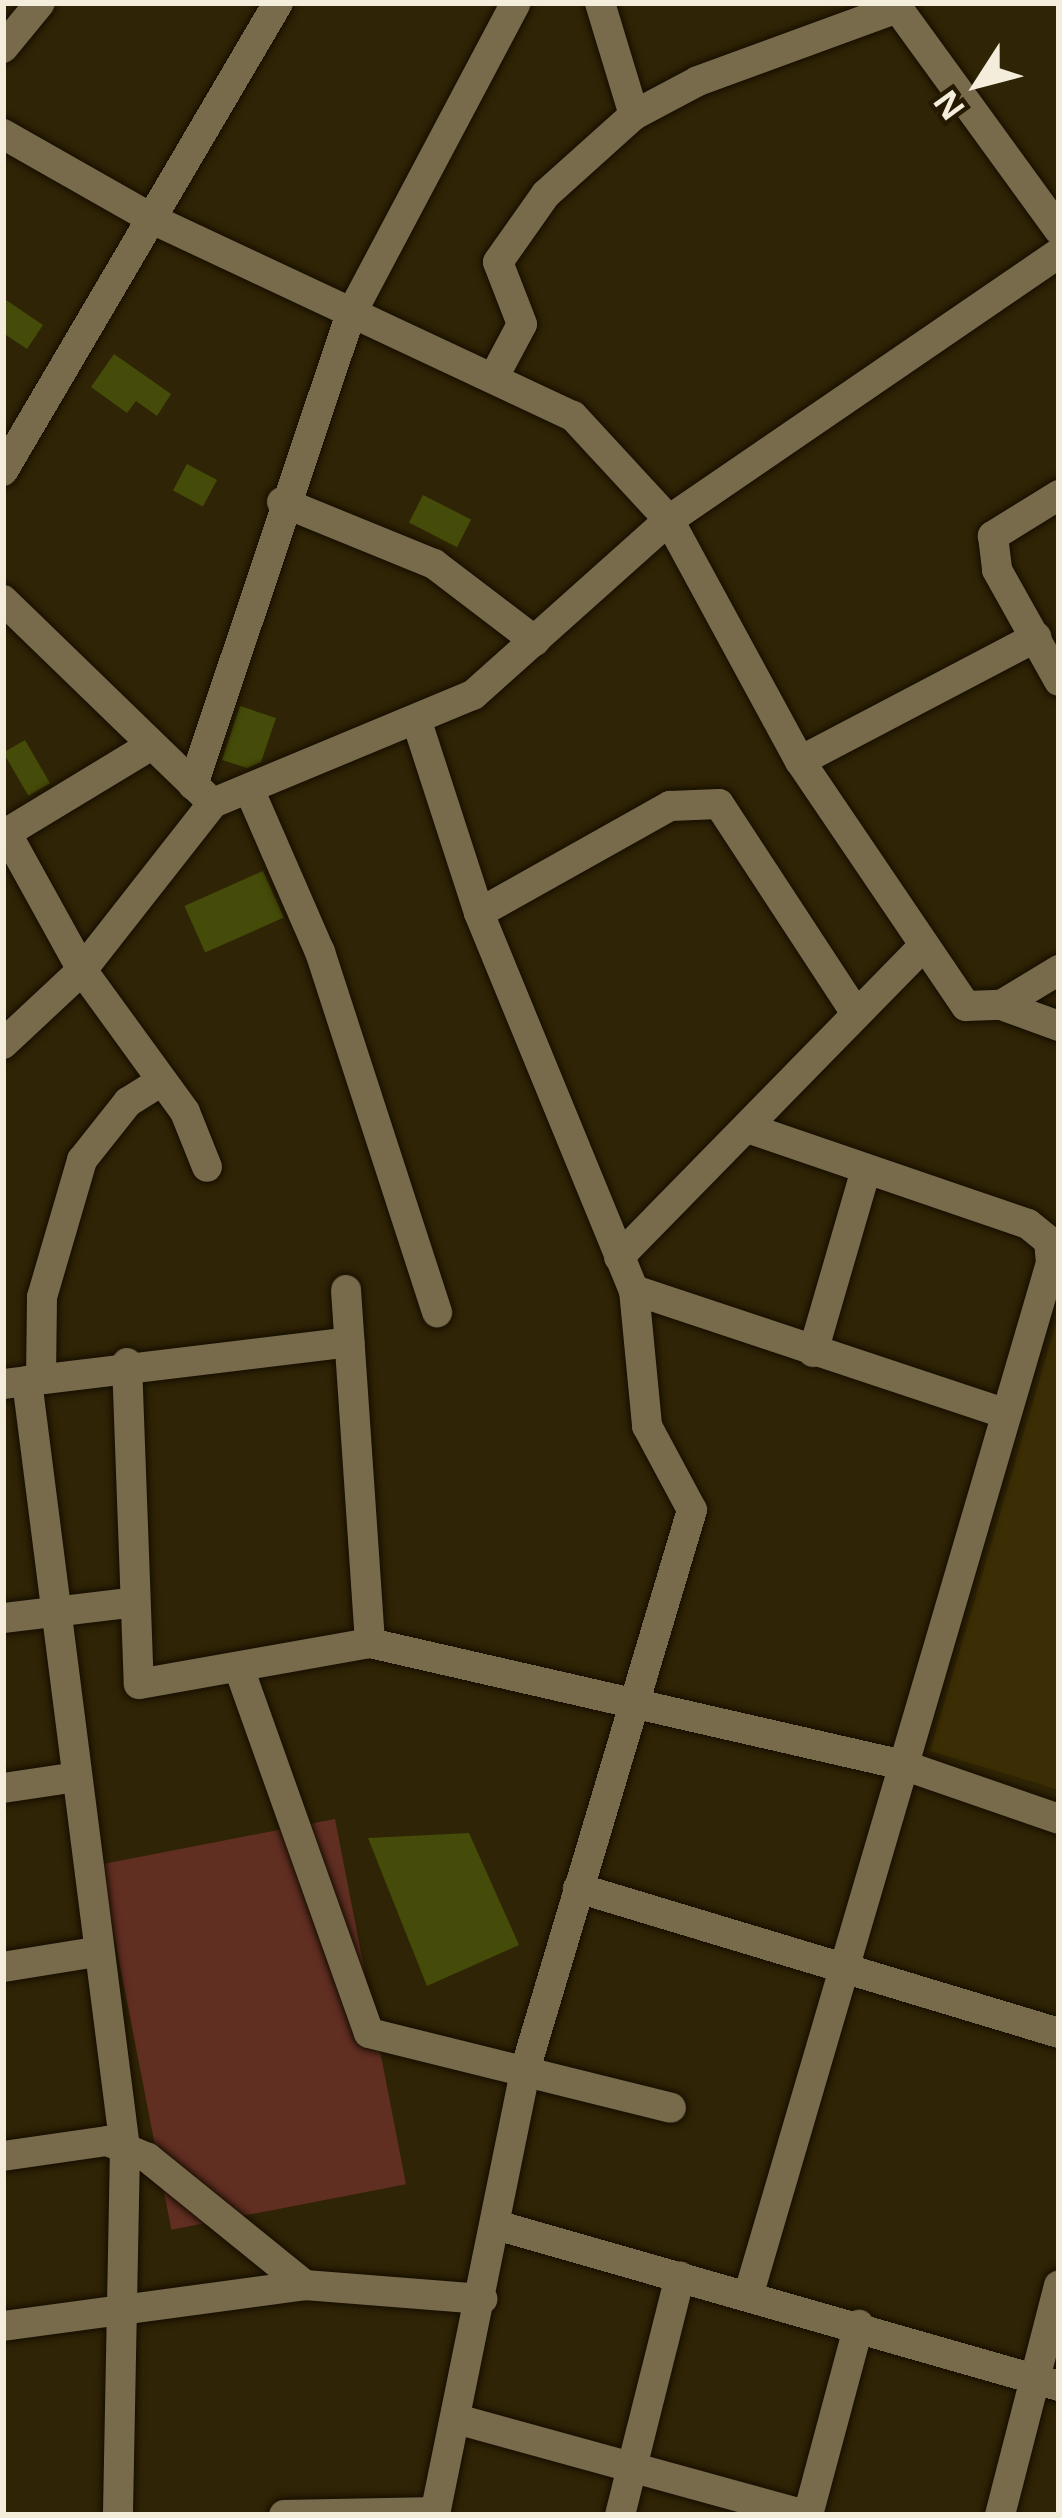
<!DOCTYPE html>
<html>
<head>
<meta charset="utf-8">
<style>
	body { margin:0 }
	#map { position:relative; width:1062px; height:2518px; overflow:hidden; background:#2f2405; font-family:"Open Sans",sans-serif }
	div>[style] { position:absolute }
	.built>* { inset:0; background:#3b2d04 }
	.green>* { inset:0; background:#612e22; transform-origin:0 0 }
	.building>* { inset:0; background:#454b08; transform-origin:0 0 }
	.roads { filter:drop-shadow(0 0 3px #150d00) drop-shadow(0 0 3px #150d00) }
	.minor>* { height:30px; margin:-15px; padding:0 15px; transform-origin:15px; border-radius:15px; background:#786b4c }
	span { translate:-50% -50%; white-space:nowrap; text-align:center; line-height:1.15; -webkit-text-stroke:12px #251a00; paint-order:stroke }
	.frame { position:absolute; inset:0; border:6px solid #f4eddb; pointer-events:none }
	.north { position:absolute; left:918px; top:24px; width:120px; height:120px; -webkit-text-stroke:9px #251a00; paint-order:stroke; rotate:234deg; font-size:33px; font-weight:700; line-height:48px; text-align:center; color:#f4eddb }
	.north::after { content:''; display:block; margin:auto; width:42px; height:54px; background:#f4eddb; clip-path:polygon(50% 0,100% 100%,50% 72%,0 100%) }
</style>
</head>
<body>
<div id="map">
	<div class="built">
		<div style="clip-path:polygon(1059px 1313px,1059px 1790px,930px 1751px)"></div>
	</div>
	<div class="green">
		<div style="left:335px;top:1819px;width:372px;height:239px;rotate:79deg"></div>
	</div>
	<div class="building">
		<div style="clip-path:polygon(3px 298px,43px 325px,27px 349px,3px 333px)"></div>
		<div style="clip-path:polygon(114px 354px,171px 394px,157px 416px,136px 401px,127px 413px,91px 387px)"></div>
		<div style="left:187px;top:464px;width:34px;height:30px;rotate:28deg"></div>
		<div style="left:423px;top:495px;width:54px;height:31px;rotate:27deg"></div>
		<div style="clip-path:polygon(240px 706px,276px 718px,261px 762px,247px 768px,222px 760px)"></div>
		<div style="left:25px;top:740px;width:50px;height:25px;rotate:60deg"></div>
		<div style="left:263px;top:871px;width:51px;height:86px;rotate:66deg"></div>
		<div style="clip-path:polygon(469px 1833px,519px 1945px,427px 1986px,368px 1838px)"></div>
	</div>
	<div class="roads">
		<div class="minor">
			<div style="left:600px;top:3px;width:117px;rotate:73.1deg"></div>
			<div style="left:894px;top:3px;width:281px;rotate:54deg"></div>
			<div style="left:3px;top:48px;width:58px;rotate:-50.6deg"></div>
			<div style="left:3px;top:134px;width:176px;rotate:29.6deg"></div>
			<div style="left:156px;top:221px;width:460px;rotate:25.1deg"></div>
			<div style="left:573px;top:416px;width:142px;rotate:47.3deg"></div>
			<div style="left:669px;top:520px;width:274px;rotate:61.5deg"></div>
			<div style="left:800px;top:761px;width:296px;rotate:55.9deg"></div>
			<div style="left:966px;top:1006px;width:35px;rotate:-2deg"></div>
			<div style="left:1001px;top:1005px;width:68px;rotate:-31.1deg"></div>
			<div style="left:496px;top:373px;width:55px;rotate:-62deg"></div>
			<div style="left:522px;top:324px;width:66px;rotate:-111.2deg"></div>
			<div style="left:498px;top:262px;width:83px;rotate:-54.8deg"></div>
			<div style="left:546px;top:194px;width:118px;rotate:-41.9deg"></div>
			<div style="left:634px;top:115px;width:72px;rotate:-28deg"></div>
			<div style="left:698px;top:81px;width:210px;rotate:-20.1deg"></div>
			<div style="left:3px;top:471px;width:543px;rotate:-59.56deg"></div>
			<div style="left:1059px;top:495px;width:78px;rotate:148.2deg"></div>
			<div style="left:993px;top:536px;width:34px;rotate:83deg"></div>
			<div style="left:997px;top:570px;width:127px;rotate:60.8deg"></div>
			<div style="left:282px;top:502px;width:164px;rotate:22.2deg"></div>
			<div style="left:434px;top:564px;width:127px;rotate:37.3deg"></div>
			<div style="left:3px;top:600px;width:280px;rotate:44.1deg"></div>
			<div style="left:417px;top:722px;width:201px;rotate:72deg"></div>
			<div style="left:479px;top:913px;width:408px;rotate:67.7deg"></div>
			<div style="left:634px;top:1290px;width:137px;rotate:84.5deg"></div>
			<div style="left:647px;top:1426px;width:95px;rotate:61.8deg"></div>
			<div style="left:692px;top:1510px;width:581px;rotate:106.6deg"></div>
			<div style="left:526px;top:2067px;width:457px;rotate:101.5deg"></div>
			<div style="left:800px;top:761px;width:267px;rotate:-27.7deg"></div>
			<div style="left:193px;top:785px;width:497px;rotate:-71.5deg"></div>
			<div style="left:351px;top:314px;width:352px;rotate:-62.1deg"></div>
			<div style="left:249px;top:789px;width:178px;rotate:66.5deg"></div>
			<div style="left:320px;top:952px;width:379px;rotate:72deg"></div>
			<div style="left:7px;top:834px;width:155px;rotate:61.1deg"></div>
			<div style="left:82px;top:970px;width:175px;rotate:54deg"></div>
			<div style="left:185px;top:1112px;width:59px;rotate:68.2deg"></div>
			<div style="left:3px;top:835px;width:172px;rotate:-31.2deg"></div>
			<div style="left:479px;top:913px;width:219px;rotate:-29.3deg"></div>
			<div style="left:670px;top:806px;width:49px;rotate:-2.3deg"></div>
			<div style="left:719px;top:804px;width:250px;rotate:56.8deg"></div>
			<div style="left:1001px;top:1005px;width:62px;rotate:19.9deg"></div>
			<div style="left:3px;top:1044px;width:108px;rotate:-43.1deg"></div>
			<div style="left:82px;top:970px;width:212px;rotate:-51.9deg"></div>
			<div style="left:213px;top:803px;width:282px;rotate:-22.6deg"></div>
			<div style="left:473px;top:695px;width:263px;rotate:-41.8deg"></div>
			<div style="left:669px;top:520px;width:473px;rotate:-34.4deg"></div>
			<div style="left:619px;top:1257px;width:430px;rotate:-45.6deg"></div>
			<div style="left:346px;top:1290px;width:354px;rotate:86.1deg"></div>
			<div style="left:634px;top:1290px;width:392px;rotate:18.4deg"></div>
			<div style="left:813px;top:1352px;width:186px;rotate:-73.8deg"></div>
			<div style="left:127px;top:1363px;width:321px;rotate:87.9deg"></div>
			<div style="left:139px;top:1684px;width:235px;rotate:-10.1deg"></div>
			<div style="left:370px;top:1643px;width:547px;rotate:12.89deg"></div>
			<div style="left:903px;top:1765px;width:165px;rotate:19.1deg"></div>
			<div style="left:41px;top:1379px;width:82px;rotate:-89.3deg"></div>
			<div style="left:42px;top:1297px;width:143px;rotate:-73.7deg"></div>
			<div style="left:82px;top:1160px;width:74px;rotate:-51.6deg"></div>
			<div style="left:128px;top:1102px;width:40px;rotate:-32deg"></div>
			<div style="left:27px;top:1381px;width:773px;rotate:82.72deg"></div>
			<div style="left:125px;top:2148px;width:367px;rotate:91.1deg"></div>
			<div style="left:3px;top:1384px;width:349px;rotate:-6.9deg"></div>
			<div style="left:3px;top:1618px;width:127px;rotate:-6.8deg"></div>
			<div style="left:240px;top:1671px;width:384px;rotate:70.4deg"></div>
			<div style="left:369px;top:2033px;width:311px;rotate:13.9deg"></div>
			<div style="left:3px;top:1788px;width:68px;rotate:-8.5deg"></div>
			<div style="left:578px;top:1888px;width:502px;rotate:16.78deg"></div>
			<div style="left:3px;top:1967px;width:94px;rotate:-9.2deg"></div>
			<div style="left:3px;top:2156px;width:105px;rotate:-8.2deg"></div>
			<div style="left:107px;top:2141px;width:44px;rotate:22.5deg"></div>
			<div style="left:148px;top:2158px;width:202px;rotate:39deg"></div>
			<div style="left:496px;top:2225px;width:586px;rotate:15.96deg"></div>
			<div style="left:749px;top:2293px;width:1073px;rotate:-73.66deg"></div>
			<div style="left:1051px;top:1263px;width:22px;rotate:-95deg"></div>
			<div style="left:1049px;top:1241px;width:27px;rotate:-141deg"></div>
			<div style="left:1028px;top:1224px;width:294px;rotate:-161.1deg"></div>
			<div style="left:3px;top:2326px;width:305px;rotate:-7.7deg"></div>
			<div style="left:305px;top:2285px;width:178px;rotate:4.5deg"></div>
			<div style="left:460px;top:2420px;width:359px;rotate:15.4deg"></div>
			<div style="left:284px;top:2515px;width:152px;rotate:-1.1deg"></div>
			<div style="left:620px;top:2515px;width:246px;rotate:-75.9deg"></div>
			<div style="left:808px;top:2515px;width:197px;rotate:-75deg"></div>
			<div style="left:1000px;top:2515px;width:237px;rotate:-75.6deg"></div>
		</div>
	</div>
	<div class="frame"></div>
	<div class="north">N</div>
</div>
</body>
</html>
